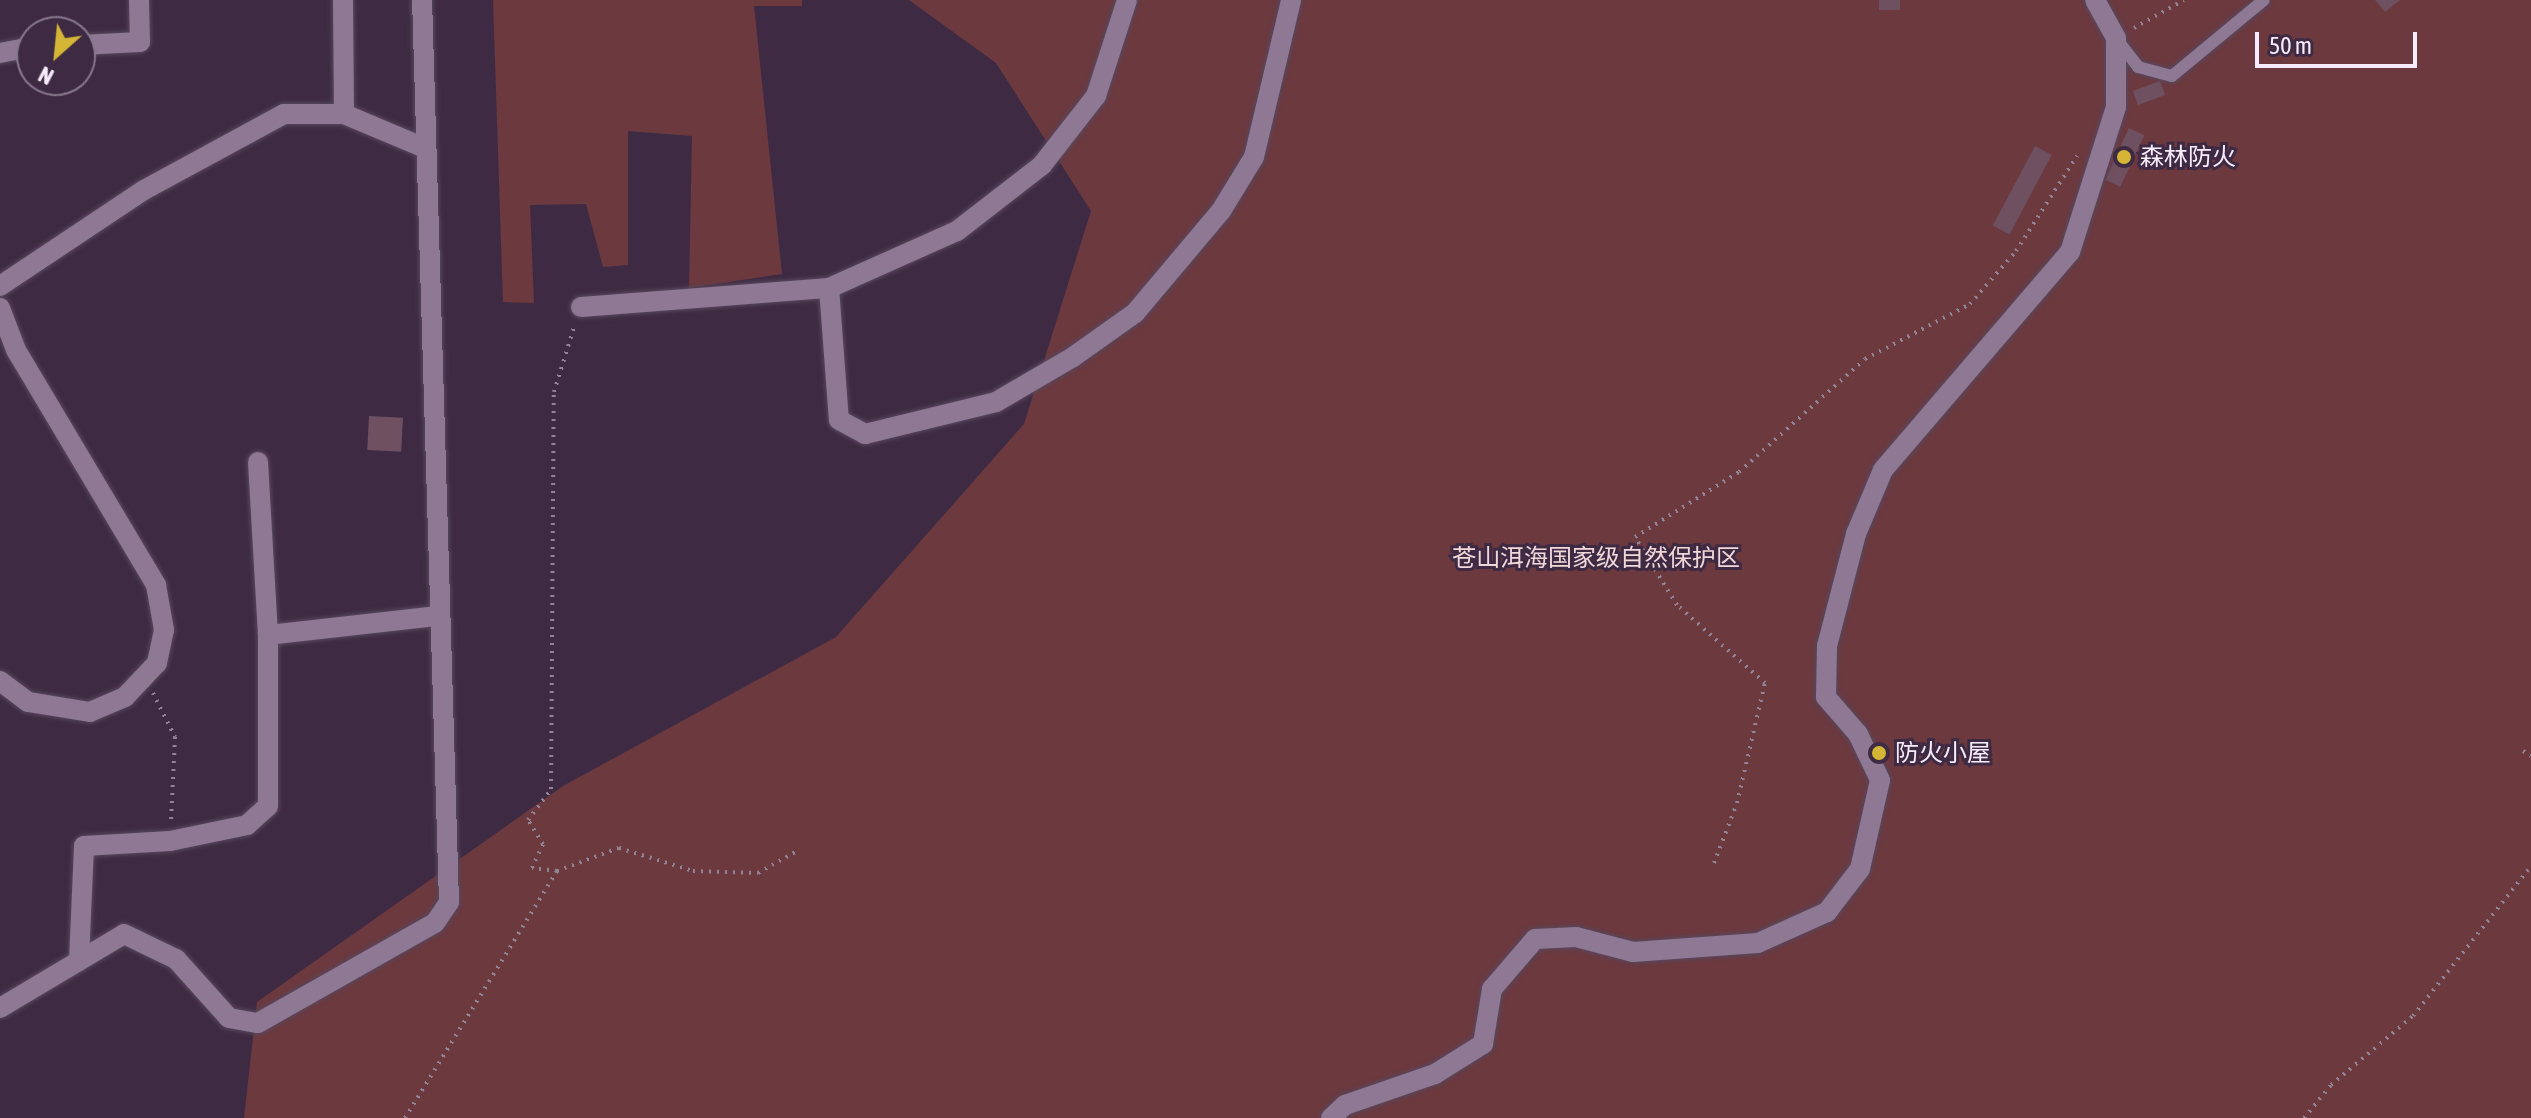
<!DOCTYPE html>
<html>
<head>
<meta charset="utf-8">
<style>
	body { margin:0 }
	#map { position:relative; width:2531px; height:1118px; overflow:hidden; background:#3e2b43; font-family:"Asap Condensed","Noto Sans SC",sans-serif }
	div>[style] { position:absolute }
	.green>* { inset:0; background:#6c393f }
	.building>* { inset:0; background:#6f5061; transform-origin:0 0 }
	.path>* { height:4px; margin-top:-2px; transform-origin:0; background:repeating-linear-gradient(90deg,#938397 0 2px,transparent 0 8px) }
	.roads { filter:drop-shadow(0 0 2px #57475c) drop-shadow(0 0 2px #57475c) }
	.lane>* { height:12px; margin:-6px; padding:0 6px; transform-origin:6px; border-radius:6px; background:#8e7894 }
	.street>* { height:20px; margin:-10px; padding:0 10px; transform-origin:10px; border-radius:10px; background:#8e7894 }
	.dots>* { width:22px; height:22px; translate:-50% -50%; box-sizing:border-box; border:4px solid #3e2b43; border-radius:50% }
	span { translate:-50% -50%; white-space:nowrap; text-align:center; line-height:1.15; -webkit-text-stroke:6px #3e2b43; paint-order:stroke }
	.poi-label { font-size:24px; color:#f8ecfc }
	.left { translate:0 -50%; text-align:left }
	.park-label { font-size:24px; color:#f2d7d9 }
	.north { position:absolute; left:16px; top:16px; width:80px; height:80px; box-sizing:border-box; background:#3e2b43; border:2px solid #88788d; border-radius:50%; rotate:207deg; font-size:22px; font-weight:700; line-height:32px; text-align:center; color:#f8ecfc }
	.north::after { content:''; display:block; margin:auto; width:28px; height:36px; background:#d5b535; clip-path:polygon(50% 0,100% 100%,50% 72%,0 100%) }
	.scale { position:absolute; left:2255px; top:32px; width:162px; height:36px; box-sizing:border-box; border:4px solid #f8ecfc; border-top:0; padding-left:10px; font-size:24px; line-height:28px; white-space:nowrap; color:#f8ecfc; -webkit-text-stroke:6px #3e2b43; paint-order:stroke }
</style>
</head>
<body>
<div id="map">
	<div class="green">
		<div style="clip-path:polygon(493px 0,802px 0,802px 6px,754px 6px,782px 274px,689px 288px,692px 136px,628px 131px,628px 265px,603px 267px,586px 204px,530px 205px,534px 303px,503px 302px)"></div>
		<div style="clip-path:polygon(909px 0,2531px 0,2531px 1118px,244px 1118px,257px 1002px,563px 786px,836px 637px,1024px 424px,1091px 211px,996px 63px)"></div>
	</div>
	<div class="building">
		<div style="left:1879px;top:0;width:21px;height:10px"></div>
		<div style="clip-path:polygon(2375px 0,2400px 0,2385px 12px)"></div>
		<div style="left:2160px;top:81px;width:15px;height:29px;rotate:70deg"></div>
		<div style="left:2129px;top:128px;width:17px;height:57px;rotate:25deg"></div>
		<div style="left:2035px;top:146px;width:19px;height:90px;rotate:28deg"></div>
		<div style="left:369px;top:416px;width:34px;height:34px;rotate:3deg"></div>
	</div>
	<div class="path">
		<div style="left:2134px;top:28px;width:57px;rotate:-29.2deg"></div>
		<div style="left:153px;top:693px;width:49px;rotate:63.4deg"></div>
		<div style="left:175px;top:737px;width:86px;rotate:92.7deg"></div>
		<div style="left:2523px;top:751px;width:9px;rotate:32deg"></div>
		<div style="left:1714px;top:863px;width:64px;rotate:-69deg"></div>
		<div style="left:1737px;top:803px;width:123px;rotate:-76.9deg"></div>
		<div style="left:1765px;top:683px;width:118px;rotate:-138.4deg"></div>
		<div style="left:1677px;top:605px;width:80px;rotate:-121.7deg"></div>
		<div style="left:1635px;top:537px;width:123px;rotate:-32deg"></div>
		<div style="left:1739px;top:472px;width:169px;rotate:-41.9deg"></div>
		<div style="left:1865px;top:359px;width:119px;rotate:-27.6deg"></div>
		<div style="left:1970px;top:304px;width:70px;rotate:-49deg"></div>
		<div style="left:2016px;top:251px;width:113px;rotate:-57.3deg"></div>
		<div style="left:557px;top:871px;width:25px;rotate:-173deg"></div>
		<div style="left:532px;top:868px;width:26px;rotate:-65deg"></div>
		<div style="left:543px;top:844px;width:28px;rotate:-122deg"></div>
		<div style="left:528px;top:820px;width:39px;rotate:-53deg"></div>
		<div style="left:551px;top:789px;width:397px;rotate:-89.6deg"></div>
		<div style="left:554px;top:392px;width:71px;rotate:-72.8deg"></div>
		<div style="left:405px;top:1118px;width:290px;rotate:-58.4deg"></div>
		<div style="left:557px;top:871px;width:66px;rotate:-20.4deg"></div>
		<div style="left:619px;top:848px;width:77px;rotate:17.3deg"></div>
		<div style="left:693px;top:871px;width:65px;rotate:1.8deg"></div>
		<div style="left:758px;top:873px;width:47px;rotate:-29.3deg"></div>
		<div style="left:2304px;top:1118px;width:43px;rotate:-50.7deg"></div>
		<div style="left:2331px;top:1085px;width:107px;rotate:-40.1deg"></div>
		<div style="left:2413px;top:1016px;width:191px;rotate:-51.8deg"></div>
	</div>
	<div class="roads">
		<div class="lane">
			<div style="left:2118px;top:41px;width:33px;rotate:52deg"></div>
			<div style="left:2138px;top:67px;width:35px;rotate:15deg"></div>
			<div style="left:2172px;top:76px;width:119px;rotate:-39.6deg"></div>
		</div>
		<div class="street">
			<div style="left:343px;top:0;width:114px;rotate:89.5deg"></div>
			<div style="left:80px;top:45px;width:60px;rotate:-2.9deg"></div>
			<div style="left:140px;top:42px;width:42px;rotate:-91.4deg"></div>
			<div style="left:0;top:53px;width:33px;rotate:-11deg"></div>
			<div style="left:0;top:286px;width:173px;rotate:-33.7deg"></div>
			<div style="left:144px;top:190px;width:159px;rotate:-28.5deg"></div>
			<div style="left:284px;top:114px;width:60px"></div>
			<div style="left:344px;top:114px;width:88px;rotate:22.8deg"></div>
			<div style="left:829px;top:288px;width:132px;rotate:85.7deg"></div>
			<div style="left:839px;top:420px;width:30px;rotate:28deg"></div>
			<div style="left:865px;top:434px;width:135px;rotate:-13.7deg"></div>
			<div style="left:996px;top:402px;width:89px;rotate:-30.3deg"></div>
			<div style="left:1073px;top:357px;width:76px;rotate:-35.4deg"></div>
			<div style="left:1135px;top:313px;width:133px;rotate:-49.9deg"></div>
			<div style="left:1221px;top:211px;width:63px;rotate:-58.6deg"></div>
			<div style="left:1254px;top:157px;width:161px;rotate:-76.7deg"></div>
			<div style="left:581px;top:307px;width:249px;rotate:-4.4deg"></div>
			<div style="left:829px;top:288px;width:140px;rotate:-24deg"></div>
			<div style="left:957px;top:231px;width:108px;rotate:-37.8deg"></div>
			<div style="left:1042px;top:165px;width:88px;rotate:-52deg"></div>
			<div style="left:1096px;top:96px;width:101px;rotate:-72.1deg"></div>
			<div style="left:0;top:308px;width:45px;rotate:69.1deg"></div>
			<div style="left:16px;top:350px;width:274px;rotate:59.2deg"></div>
			<div style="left:156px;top:585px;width:46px;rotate:79.9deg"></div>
			<div style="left:164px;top:630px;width:34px;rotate:102deg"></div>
			<div style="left:157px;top:663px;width:47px;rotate:133.3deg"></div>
			<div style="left:125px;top:697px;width:38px;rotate:157deg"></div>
			<div style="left:90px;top:712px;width:63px;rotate:-170.8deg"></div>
			<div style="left:28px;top:702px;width:35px;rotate:-143deg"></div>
			<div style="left:258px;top:462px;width:173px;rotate:86.7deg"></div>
			<div style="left:79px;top:961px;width:115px;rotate:-87.5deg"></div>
			<div style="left:84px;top:846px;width:86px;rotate:-3.3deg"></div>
			<div style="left:170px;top:841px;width:79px;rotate:-11.7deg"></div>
			<div style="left:247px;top:825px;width:28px;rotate:-42deg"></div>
			<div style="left:268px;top:806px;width:171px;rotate:-90deg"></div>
			<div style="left:268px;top:635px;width:170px;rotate:-6.4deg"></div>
			<div style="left:0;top:1008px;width:144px;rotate:-30.8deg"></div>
			<div style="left:124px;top:934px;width:58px;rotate:25.7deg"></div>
			<div style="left:176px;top:959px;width:79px;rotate:48.1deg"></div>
			<div style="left:229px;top:1018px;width:29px;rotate:10deg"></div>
			<div style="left:258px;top:1023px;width:203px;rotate:-29.5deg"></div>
			<div style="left:435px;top:923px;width:25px;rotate:-56deg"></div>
			<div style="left:449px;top:902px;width:902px;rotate:-91.71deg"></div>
			<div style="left:1331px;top:1118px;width:19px;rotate:-43deg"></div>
			<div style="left:1345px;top:1105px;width:95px;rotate:-19deg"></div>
			<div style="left:1435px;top:1074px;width:57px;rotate:-32deg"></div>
			<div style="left:1483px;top:1044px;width:56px;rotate:-80.7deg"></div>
			<div style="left:1492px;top:989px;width:66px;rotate:-49.3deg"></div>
			<div style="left:1535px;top:939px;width:41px;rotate:-2.8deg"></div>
			<div style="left:1576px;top:937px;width:59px;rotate:14.7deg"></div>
			<div style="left:1633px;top:952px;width:125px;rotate:-4.1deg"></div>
			<div style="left:1758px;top:943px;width:76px;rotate:-24.2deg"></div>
			<div style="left:1827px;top:912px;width:54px;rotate:-52.5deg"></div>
			<div style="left:1860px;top:869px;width:91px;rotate:-77.3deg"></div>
			<div style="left:1880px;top:780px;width:51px;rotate:-115.6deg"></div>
			<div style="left:1858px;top:734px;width:49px;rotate:-130.9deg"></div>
			<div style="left:1826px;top:697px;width:51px;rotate:-88.9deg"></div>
			<div style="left:1827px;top:646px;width:116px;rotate:-75.5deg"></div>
			<div style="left:1856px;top:534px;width:69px;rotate:-67.1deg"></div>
			<div style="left:1883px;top:470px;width:287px;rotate:-49.4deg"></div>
			<div style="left:2070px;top:252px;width:152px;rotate:-72.4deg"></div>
			<div style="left:2116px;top:107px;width:69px;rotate:-90deg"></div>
			<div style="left:2116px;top:38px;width:43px;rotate:-118.9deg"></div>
		</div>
	</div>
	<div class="dots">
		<div style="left:2124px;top:157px;background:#d5b535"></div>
		<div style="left:1879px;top:753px;background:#d5b535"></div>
	</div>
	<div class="poi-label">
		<span class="left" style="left:2140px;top:157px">森林防火</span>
		<span class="left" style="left:1895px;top:753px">防火小屋</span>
	</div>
	<div class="park-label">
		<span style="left:1596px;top:558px">苍山洱海国家级自然保护区</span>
	</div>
	<div class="north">N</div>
	<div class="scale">50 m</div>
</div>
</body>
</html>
